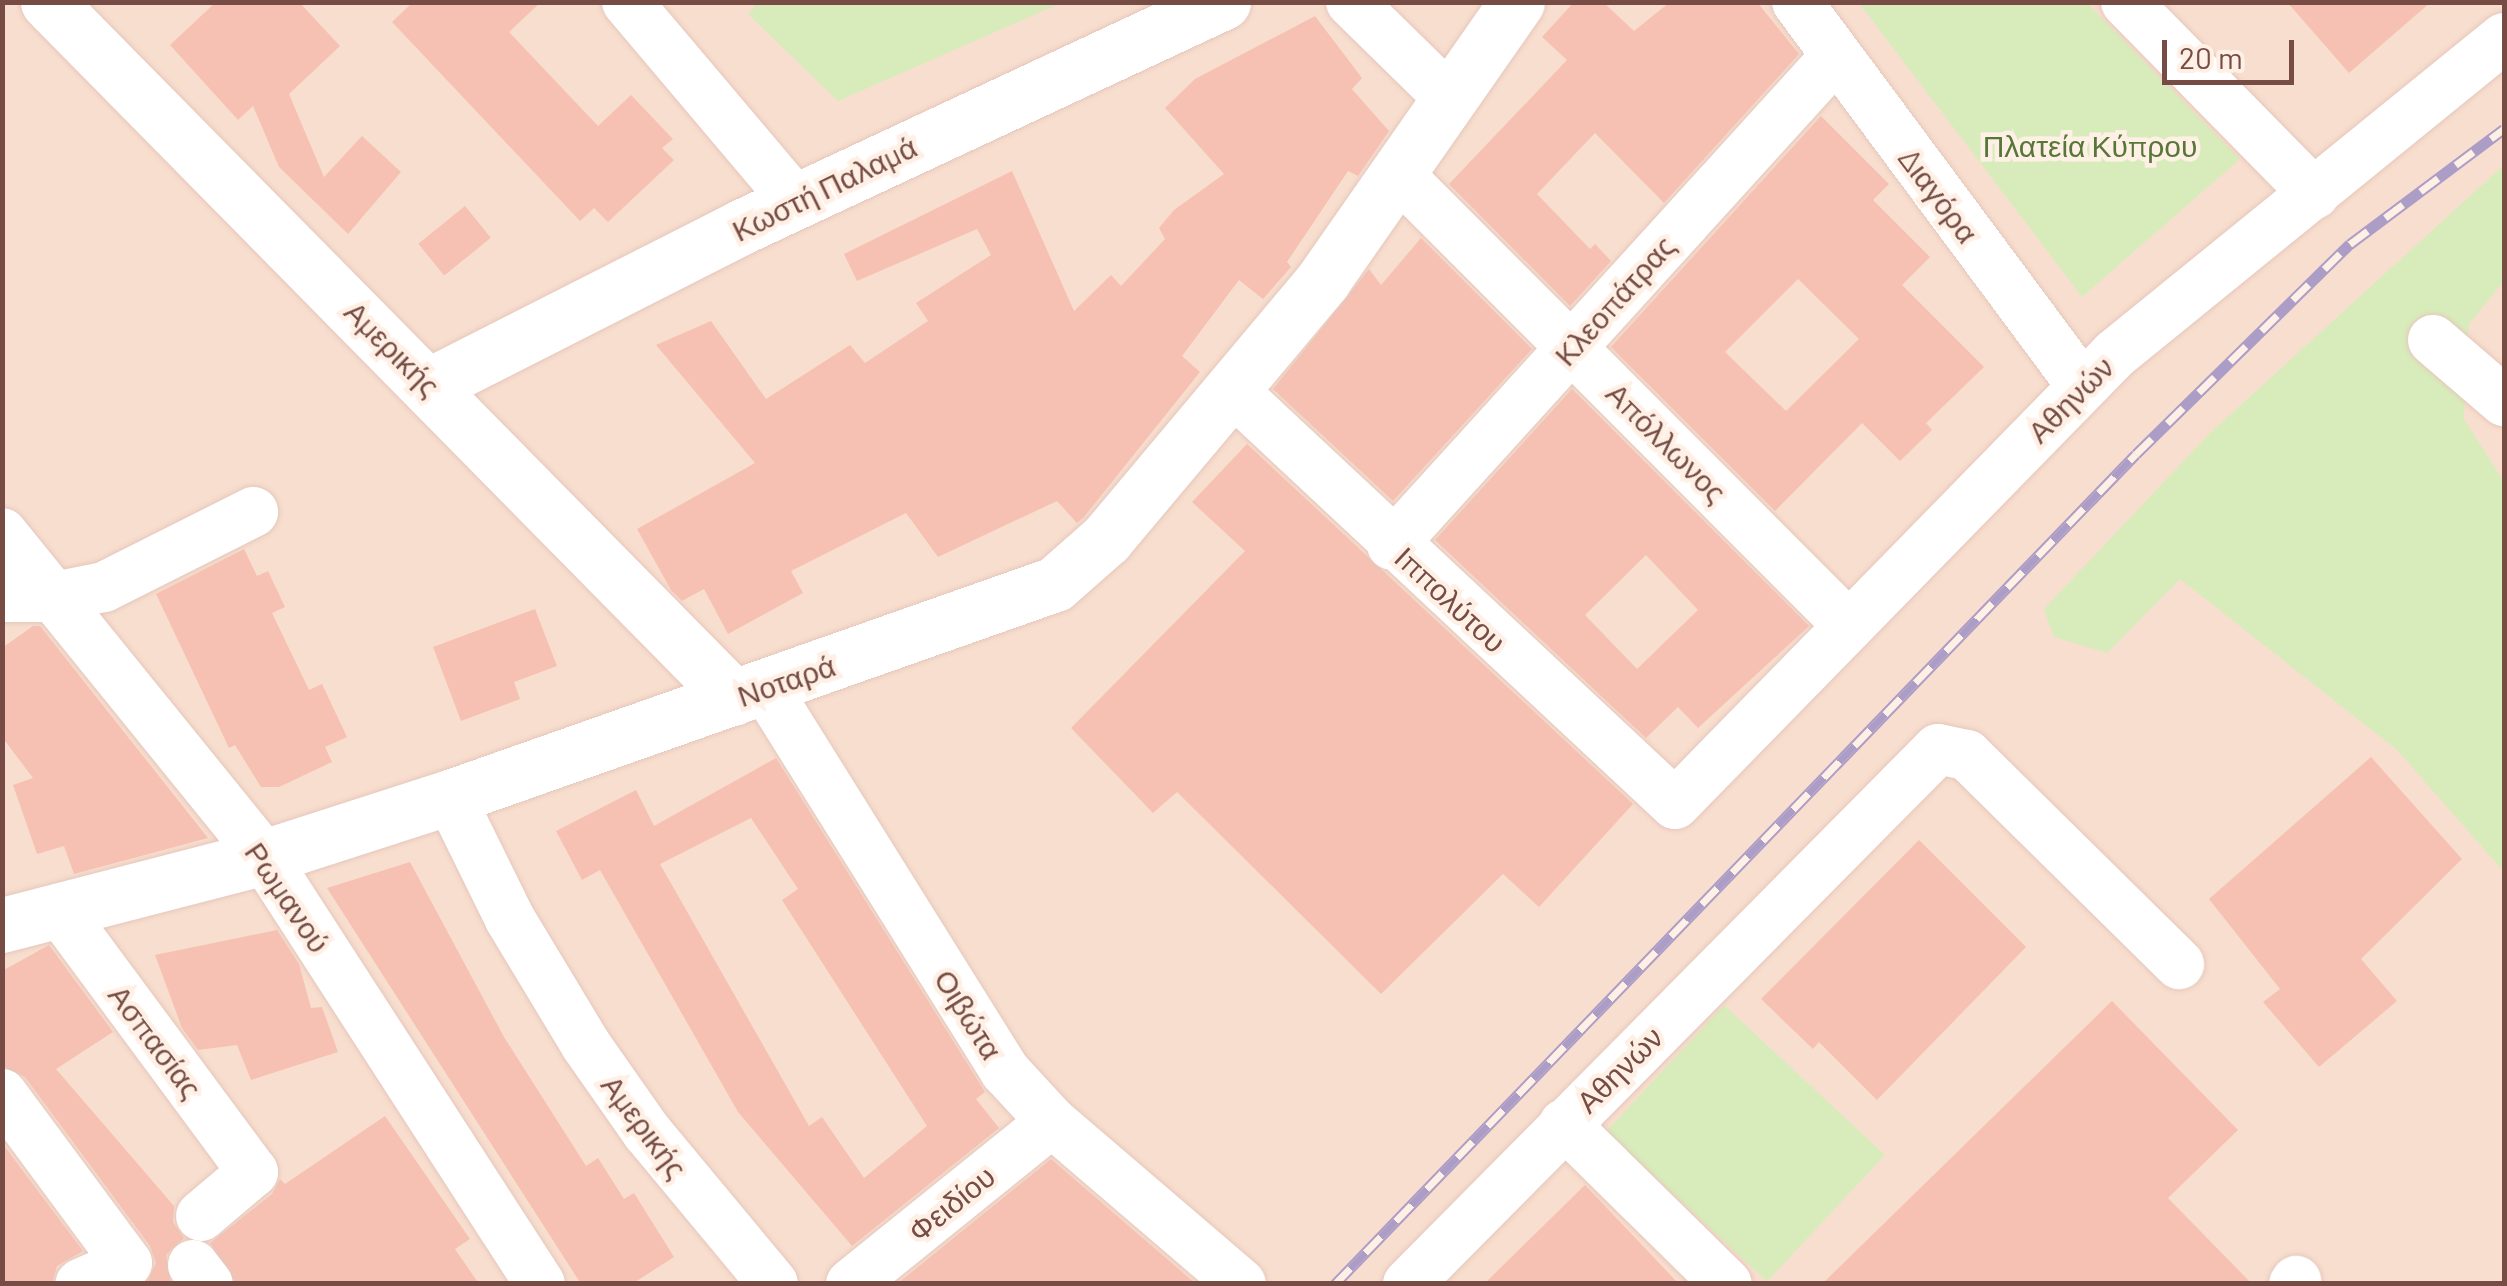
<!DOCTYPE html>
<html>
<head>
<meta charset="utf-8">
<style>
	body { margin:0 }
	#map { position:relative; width:2507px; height:1286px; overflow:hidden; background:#feebde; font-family:Barlow,sans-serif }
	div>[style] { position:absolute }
	.residential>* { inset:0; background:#f8dece; transform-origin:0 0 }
	.green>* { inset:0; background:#d8ecbb; transform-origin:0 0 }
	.building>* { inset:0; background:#f6c1b3; transform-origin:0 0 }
	.roads { filter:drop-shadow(0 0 2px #e5c7bc) drop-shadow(0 0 2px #e5c7bc) }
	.street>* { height:50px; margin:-25px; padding:0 25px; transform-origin:25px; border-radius:25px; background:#fff }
	.secondary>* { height:55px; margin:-27.5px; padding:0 27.5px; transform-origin:27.5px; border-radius:27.5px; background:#fff }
	.rail>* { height:11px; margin-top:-5.5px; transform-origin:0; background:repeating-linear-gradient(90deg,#fff0e6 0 22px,#ac9dc7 0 44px); box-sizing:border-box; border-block:2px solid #ac9dc7 }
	span { translate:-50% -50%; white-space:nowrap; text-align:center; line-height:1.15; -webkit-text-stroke:9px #fff0e6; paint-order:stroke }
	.park-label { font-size:30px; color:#577739 }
	.street-label { font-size:30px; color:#764c44 }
	.frame { position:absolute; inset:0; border:5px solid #764c44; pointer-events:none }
	.scale { position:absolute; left:2162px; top:40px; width:132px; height:45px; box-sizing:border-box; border:5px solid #764c44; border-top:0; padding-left:12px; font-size:30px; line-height:35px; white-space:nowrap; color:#764c44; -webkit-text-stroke:8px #fff0e6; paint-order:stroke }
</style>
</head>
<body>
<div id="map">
	<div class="residential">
		<div style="left:3px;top:3px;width:2501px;height:1280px"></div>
	</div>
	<div class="green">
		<div style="clip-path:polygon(751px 3px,751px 2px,1061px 3px,838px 101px,748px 14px,755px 7px)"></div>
		<div style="clip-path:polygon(1859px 3px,2087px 3px,2240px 159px,2082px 297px)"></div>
		<div style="clip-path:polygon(2504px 165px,2504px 281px,2469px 324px,2464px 419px,2504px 482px,2504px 872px,2397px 750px,2180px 579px,2107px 653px,2054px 637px,2044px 609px,2210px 433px)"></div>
		<div style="left:1724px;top:1005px;width:220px;height:173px;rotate:43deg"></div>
	</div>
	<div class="building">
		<div style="clip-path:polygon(216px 2px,299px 2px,340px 46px,289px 94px,324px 177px,362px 136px,401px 172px,348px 234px,279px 167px,253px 106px,238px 120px,170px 45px)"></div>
		<div style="clip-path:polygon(413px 2px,541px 2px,509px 32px,598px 126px,631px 95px,673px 139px,662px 148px,674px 160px,608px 222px,594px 208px,580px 221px,392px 22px)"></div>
		<div style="clip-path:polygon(1574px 2px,1603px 2px,1634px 31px,1670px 2px,1757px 2px,1799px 54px,1664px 203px,1595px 133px,1537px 194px,1590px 249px,1595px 244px,1611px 261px,1570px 306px,1449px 184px,1567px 60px,1542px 37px)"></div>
		<div style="clip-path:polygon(2287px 2px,2431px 2px,2349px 73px)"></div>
		<div style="clip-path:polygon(1315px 16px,1362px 78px,1352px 89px,1389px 131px,1358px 176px,1348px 171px,1287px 262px,1291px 267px,1263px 299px,1239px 280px,1182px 356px,1200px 372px,1084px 517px,1077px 523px,1057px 501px,938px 557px,906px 513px,791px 571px,803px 593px,728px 634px,704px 589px,682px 601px,671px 590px,637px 529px,755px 463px,656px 345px,711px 321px,766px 399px,850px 345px,865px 363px,928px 321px,916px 303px,991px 255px,977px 229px,857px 281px,844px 254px,1012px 171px,1074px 311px,1111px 275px,1121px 286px,1165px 239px,1159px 228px,1174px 210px,1224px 174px,1165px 108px,1195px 79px)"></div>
		<div style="clip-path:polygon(evenodd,1821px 116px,1889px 184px,1873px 200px,1930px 257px,1902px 285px,1984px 367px,1926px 423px,1932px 430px,1900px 461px,1862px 423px,1775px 511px,1611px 347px,1821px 116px,1798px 279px,1859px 339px,1786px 411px,1725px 352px,1798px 279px)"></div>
		<div style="left:465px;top:206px;width:41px;height:60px;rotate:51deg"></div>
		<div style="clip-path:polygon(1421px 238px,1532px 349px,1393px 501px,1273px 389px,1369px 269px,1381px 285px)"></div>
		<div style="clip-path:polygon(evenodd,1572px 389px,1809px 626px,1698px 728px,1678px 707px,1646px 738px,1435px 540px,1572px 389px,1646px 555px,1698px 610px,1637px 669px,1585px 615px,1646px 555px)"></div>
		<div style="clip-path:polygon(1247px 444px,1633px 804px,1539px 907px,1503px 874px,1381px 994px,1177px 792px,1153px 813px,1071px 728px,1245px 551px,1192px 502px)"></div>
		<div style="clip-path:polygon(244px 549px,257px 576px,268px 571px,285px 607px,272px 613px,309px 690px,322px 684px,347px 737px,325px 747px,332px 762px,279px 787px,261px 787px,235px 745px,229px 748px,156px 594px)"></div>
		<div style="clip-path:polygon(535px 609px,557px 666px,514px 682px,520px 699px,461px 721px,433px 647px)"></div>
		<div style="clip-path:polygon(33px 626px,40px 626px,208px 838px,74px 874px,64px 846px,37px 854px,13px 785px,33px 778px,2px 737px,2px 648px)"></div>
		<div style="clip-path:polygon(2371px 757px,2462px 859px,2361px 959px,2397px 1001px,2319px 1067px,2263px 1002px,2280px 989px,2209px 899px)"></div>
		<div style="clip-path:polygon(evenodd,776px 758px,985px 1092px,976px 1099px,999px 1128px,852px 1246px,738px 1112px,600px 870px,582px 880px,556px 831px,636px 790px,654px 826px,776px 758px,751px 818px,798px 889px,782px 900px,927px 1126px,864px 1178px,822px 1117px,809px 1126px,660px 864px,751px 818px)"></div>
		<div style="clip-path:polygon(1919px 840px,2026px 947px,1877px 1100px,1819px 1042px,1813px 1049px,1761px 999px)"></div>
		<div style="clip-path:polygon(410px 862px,504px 1037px,586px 1166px,598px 1158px,624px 1199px,634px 1193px,674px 1257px,632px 1284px,581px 1284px,327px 888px)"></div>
		<div style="clip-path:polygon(277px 930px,299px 964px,311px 1008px,322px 1007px,338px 1052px,251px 1080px,237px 1045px,198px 1050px,182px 1028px,155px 955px)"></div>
		<div style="clip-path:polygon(49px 945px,113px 1032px,56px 1069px,174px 1206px,173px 1222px,184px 1238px,166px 1255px,171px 1284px,146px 1284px,156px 1263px,150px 1246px,25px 1077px,2px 1066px,2px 971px)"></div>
		<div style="clip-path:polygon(2112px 1001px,2238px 1130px,2168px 1198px,2252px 1284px,1822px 1284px)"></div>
		<div style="clip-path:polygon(385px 1116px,470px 1239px,455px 1249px,479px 1284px,236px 1284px,210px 1243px,272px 1194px,280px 1179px,285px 1184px)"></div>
		<div style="clip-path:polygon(2px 1143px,83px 1251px,57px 1266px,52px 1284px,2px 1284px)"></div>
		<div style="clip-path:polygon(1051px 1159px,1196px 1284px,897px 1284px)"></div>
		<div style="clip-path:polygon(1585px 1185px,1679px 1284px,1484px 1284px)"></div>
	</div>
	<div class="roads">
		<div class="street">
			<div style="left:627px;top:2px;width:260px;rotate:49.8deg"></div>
			<div style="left:1351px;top:2px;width:140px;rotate:44.4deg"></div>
			<div style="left:1797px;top:2px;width:478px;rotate:53.4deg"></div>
			<div style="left:2126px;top:2px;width:269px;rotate:45.5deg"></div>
			<div style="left:1399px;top:175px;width:637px;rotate:45.06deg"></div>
			<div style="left:2433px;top:340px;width:94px;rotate:40.7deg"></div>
			<div style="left:1232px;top:390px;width:606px;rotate:43.06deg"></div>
			<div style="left:1675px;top:804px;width:629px;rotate:-45.64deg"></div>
			<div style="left:2115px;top:354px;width:501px;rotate:-39.09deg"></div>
			<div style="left:2px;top:533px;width:417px;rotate:51deg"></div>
			<div style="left:264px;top:857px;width:508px;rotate:57.12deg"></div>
			<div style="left:1392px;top:545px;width:660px;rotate:-47.76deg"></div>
			<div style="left:2px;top:597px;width:52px"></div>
			<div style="left:54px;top:597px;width:51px;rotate:-11.3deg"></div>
			<div style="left:104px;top:587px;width:167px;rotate:-26.7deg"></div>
			<div style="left:765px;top:687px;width:453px;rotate:58deg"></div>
			<div style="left:1005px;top:1071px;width:69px;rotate:47.3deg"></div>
			<div style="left:1052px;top:1122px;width:249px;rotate:40.6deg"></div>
			<div style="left:450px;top:797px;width:136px;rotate:63.8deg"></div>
			<div style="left:510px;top:919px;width:147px;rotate:58.9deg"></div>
			<div style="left:586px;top:1045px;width:106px;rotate:55deg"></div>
			<div style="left:647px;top:1132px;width:197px;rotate:50.3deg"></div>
			<div style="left:59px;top:910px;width:326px;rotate:53.5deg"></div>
			<div style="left:253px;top:1172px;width:68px;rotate:139.8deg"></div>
			<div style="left:2px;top:1094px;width:210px;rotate:53.5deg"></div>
			<div style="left:127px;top:1263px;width:51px;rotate:155.9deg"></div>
			<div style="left:1564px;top:1124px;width:228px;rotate:44.5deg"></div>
			<div style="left:193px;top:1265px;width:24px;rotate:52deg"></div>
			<div style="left:851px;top:1284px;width:258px;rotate:-38.9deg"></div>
			<div style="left:1408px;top:1284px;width:753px;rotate:-45.27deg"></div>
			<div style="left:1938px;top:749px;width:30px;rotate:12deg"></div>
			<div style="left:1967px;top:755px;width:298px;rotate:44.6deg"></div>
			<div style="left:2294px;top:1284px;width:4px;rotate:-56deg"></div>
		</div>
		<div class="secondary">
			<div style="left:48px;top:2px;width:977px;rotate:45.41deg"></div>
			<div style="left:430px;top:385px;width:349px;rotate:-26.9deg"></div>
			<div style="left:741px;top:227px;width:532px;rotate:-25.02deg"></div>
			<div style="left:2px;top:925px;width:271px;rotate:-14.5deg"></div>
			<div style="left:264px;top:857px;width:195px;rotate:-17.9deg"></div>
			<div style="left:450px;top:797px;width:641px;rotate:-19.4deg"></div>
			<div style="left:1055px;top:584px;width:68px;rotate:-41.4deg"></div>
			<div style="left:1106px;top:539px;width:338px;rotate:-50deg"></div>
			<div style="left:1323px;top:280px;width:339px;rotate:-55.1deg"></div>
		</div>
	</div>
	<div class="rail">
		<div style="left:1335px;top:1284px;width:1153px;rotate:-46.02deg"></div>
		<div style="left:2136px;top:454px;width:300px;rotate:-44.5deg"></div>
		<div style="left:2350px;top:244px;width:192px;rotate:-36.8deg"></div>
	</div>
	<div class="park-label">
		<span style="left:2090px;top:145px">Πλατεία Κύπρου</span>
	</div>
	<div class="street-label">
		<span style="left:824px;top:188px;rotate:-26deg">Κωστή Παλαμά</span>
		<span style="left:1939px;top:195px;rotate:53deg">Διαγόρα</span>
		<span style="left:1614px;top:300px;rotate:-48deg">Κλεοπάτρας</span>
		<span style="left:393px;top:348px;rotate:45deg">Αμερικής</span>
		<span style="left:2070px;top:399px;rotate:-45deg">Αθηνών</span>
		<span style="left:1667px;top:442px;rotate:45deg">Απόλλωνος</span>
		<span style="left:1451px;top:599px;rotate:43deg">Ιππολύτου</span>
		<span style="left:786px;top:680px;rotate:-19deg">Νοταρά</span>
		<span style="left:288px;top:897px;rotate:56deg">Ρωμανού</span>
		<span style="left:969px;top:1014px;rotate:58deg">Οιβώτα</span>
		<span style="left:156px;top:1041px;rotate:53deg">Ασπασίας</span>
		<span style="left:1619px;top:1069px;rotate:-45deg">Αθηνών</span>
		<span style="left:645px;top:1126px;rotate:53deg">Αμερικής</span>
		<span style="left:951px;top:1203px;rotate:-39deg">Φειδίου</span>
	</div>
	<div class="frame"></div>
	<div class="scale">20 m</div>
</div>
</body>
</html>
